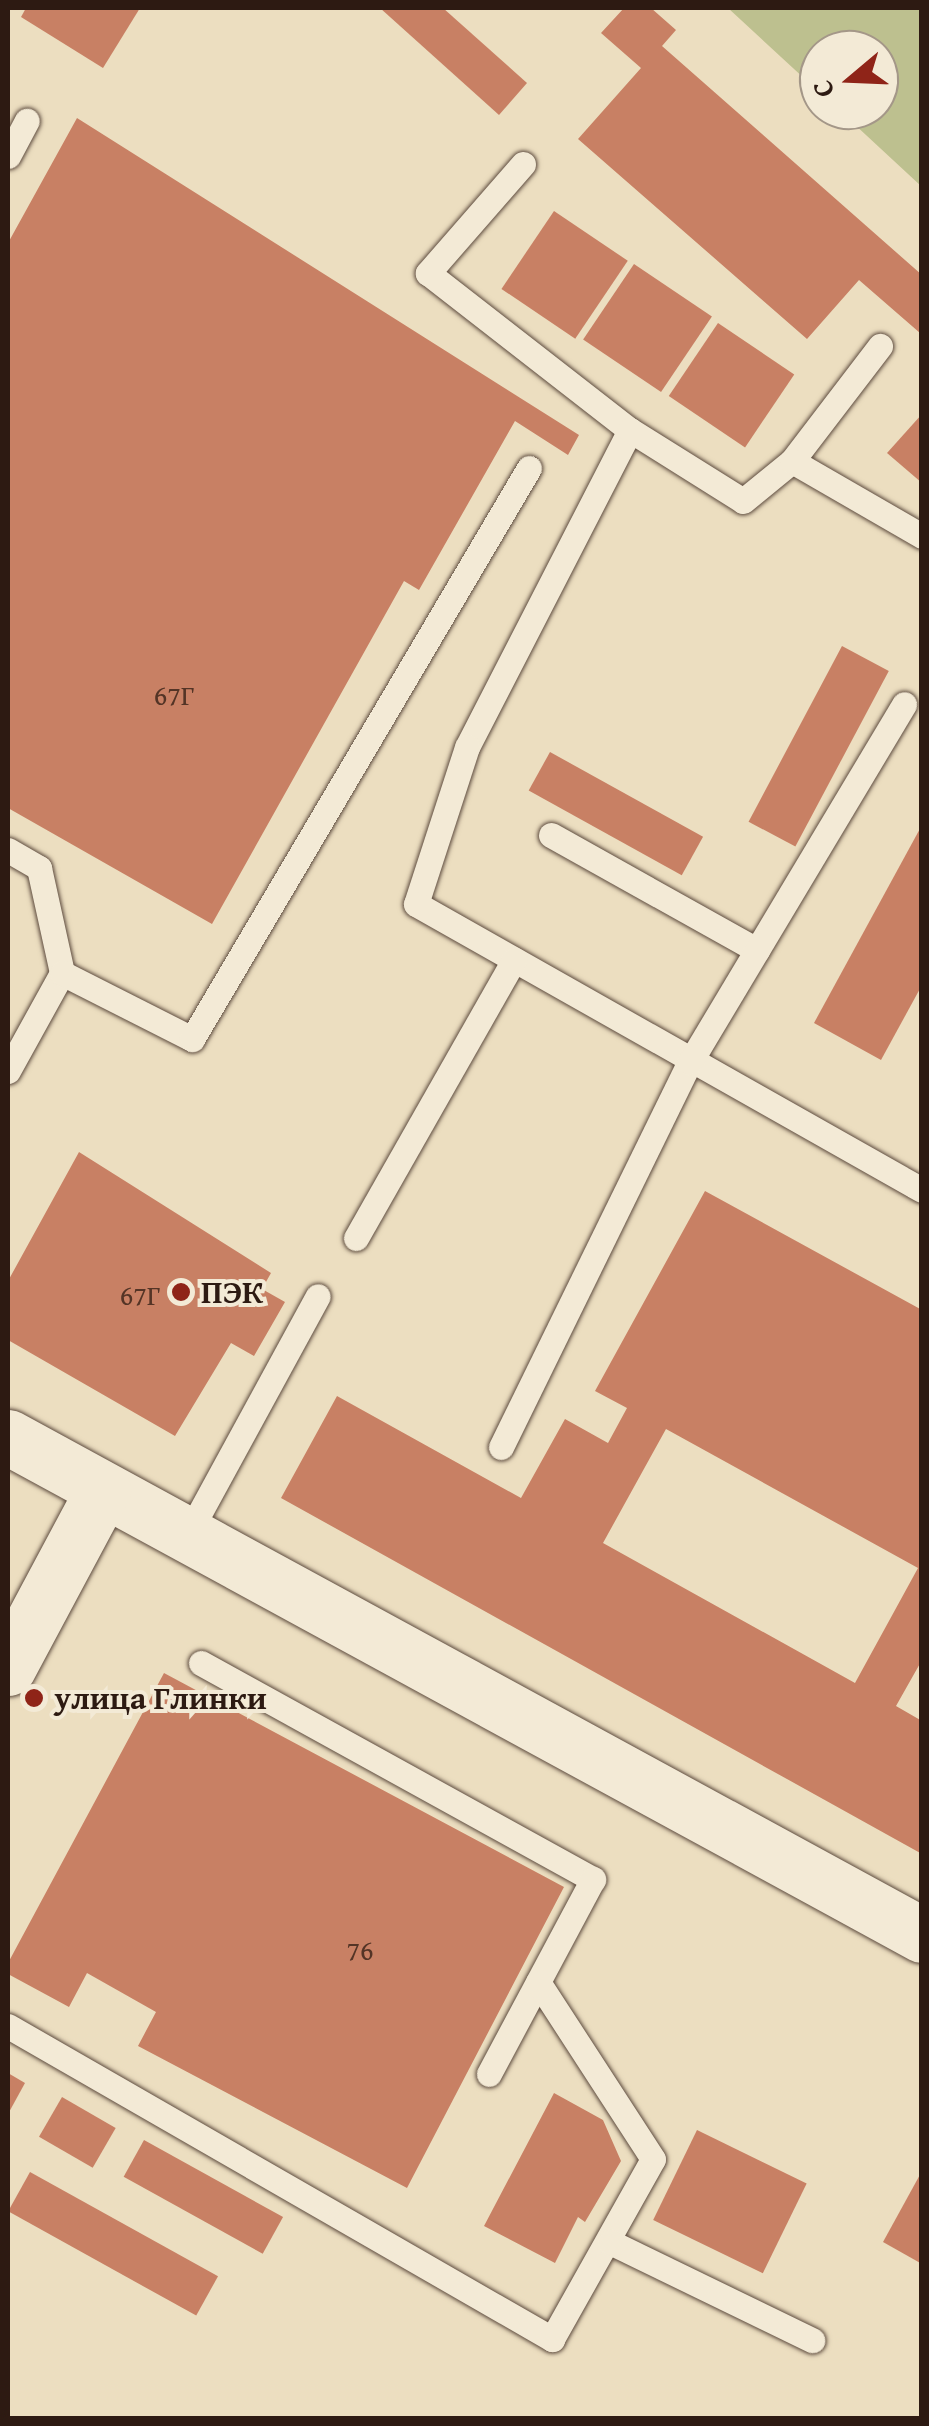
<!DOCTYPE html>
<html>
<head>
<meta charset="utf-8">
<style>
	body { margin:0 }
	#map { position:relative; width:929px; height:2426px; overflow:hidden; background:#ecdec0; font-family:"Gentium Book Plus",serif }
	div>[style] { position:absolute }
	.green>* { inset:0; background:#bdc08f }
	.building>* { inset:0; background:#c88064; transform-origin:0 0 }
	.roads { filter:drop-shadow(0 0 2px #5d4b3e) drop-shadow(0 0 2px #5d4b3e) }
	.service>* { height:25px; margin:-12.5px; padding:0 12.5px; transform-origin:12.5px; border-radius:12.5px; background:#f3ead6 }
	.secondary>* { height:55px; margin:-27.5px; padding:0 27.5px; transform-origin:27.5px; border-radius:27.5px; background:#f3ead6 }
	.dots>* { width:28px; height:28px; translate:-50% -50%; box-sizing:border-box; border:5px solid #f3ead6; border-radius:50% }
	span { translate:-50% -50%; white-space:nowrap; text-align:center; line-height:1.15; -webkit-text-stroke:8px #f3ead6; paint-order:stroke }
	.number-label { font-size:28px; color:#543426 }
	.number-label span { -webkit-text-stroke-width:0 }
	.poi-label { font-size:32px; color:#2d1a12; font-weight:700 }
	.left { translate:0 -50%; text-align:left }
	.frame { position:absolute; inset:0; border:10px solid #2d1a12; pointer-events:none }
	.north { position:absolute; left:799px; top:30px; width:100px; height:100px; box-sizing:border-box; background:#f3ead6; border:2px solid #a49788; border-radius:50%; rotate:251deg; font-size:28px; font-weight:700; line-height:40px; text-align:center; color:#2d1a12 }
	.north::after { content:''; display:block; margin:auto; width:35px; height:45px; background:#8f2418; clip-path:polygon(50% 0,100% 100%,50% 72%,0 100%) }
</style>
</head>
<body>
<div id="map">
	<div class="green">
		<div style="clip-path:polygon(728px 8px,921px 8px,921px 186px,839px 110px,879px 110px,879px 50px,819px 50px,819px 92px)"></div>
	</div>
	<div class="building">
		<div style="clip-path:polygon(26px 8px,140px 8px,103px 68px,21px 17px)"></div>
		<div style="clip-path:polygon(380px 8px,443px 8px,527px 83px,499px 115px)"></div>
		<div style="clip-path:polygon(624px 8px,651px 8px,676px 30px,662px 46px,922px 275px,920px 333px,859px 280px,807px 339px,578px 139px,641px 68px,601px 33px)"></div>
		<div style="clip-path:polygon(77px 118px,579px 435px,568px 455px,515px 421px,419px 590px,404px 581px,212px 924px,8px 808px,8px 243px)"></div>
		<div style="left:554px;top:211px;width:89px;height:94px;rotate:34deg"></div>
		<div style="left:634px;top:264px;width:94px;height:91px;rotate:34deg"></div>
		<div style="left:718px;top:323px;width:92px;height:88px;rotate:34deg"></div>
		<div style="clip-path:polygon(922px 414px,922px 483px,887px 453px)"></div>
		<div style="left:842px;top:646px;width:53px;height:199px;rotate:28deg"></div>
		<div style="left:550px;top:752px;width:175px;height:44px;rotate:29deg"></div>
		<div style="clip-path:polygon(922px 825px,922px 985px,881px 1060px,814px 1023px)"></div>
		<div style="clip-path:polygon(79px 1152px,271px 1273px,262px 1289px,285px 1302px,254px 1356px,231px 1343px,175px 1436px,8px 1340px,8px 1281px)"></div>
		<div style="clip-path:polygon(evenodd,705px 1191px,922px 1310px,922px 1660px,896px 1706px,922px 1721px,922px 1854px,281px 1498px,337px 1396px,521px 1498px,565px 1419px,608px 1443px,627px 1408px,595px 1391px,705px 1191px,666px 1429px,918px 1568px,855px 1683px,603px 1543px,666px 1429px)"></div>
		<div style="clip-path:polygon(164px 1673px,564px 1887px,407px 2188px,138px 2046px,156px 2012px,87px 1973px,69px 2007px,8px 1974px,8px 1963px)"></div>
		<div style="clip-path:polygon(8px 2073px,25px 2083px,8px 2114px)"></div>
		<div style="clip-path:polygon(554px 2093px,603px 2120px,621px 2161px,585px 2222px,578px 2217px,555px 2263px,484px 2226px)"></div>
		<div style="left:62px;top:2097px;width:62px;height:46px;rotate:30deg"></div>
		<div style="left:697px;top:2130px;width:122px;height:100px;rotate:26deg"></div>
		<div style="left:144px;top:2140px;width:159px;height:42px;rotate:29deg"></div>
		<div style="clip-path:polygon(922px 2171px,922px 2264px,883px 2242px)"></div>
		<div style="left:30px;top:2172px;width:215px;height:45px;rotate:29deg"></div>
	</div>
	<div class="roads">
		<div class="service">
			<div style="left:8px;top:156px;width:40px;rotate:-62deg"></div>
			<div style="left:523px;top:164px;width:145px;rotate:131.1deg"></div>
			<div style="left:428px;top:273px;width:256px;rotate:37.9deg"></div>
			<div style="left:630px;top:430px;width:356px;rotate:117.2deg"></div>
			<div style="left:467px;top:747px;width:165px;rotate:108deg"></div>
			<div style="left:416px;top:904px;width:581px;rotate:29.48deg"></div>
			<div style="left:630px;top:430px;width:133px;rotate:32.1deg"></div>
			<div style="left:743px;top:501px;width:63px;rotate:-39.2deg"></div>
			<div style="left:792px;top:461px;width:145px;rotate:-52.6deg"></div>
			<div style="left:792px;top:461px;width:150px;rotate:30deg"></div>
			<div style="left:551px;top:835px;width:236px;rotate:29.2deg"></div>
			<div style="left:8px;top:850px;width:36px;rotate:30deg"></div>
			<div style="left:39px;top:868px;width:107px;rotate:77.6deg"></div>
			<div style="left:62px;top:973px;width:112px;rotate:118.9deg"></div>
			<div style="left:62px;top:973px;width:146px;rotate:26.9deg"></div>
			<div style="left:192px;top:1039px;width:663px;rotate:-59.45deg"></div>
			<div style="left:356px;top:1238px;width:320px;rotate:-60.4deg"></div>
			<div style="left:501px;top:1447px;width:429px;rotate:-63.9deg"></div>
			<div style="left:690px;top:1062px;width:417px;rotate:-59.1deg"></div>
			<div style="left:187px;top:1536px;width:273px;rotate:-61.4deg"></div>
			<div style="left:201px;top:1663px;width:448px;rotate:28.9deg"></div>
			<div style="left:593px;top:1879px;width:221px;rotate:118.1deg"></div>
			<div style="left:8px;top:2026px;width:628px;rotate:29.91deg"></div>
			<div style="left:552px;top:2339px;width:206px;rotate:-60.7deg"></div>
			<div style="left:653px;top:2159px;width:211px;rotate:-123deg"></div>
			<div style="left:610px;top:2242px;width:225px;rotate:25.9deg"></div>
		</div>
		<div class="secondary">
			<div style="left:8px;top:1437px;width:1041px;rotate:28.58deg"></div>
			<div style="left:8px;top:1668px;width:202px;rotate:-61.9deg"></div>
		</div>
	</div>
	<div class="dots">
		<div style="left:181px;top:1292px;background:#8f2418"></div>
		<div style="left:34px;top:1698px;background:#8f2418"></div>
	</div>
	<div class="number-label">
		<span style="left:174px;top:695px">67Г</span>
		<span style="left:140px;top:1295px">67Г</span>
		<span style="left:360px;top:1950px">76</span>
	</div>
	<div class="poi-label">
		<span class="left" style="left:201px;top:1292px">ПЭК</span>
		<span class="left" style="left:54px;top:1698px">улица Глинки</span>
	</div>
	<div class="frame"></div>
	<div class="north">С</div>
</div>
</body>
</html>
